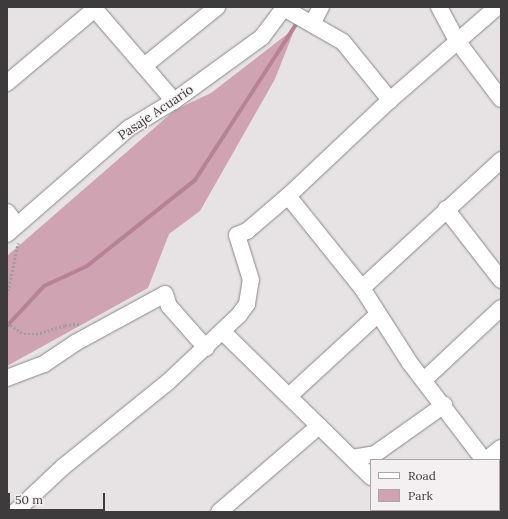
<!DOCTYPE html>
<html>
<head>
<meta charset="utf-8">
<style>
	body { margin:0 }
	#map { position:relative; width:508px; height:519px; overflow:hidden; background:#e7e2e3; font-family:Lora,serif }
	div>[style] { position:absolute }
	.green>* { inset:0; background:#cfa3b2 }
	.stream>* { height:4px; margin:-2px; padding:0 2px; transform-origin:2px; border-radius:2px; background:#b78295 }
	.path>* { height:2.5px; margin-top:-1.25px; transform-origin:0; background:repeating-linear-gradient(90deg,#a29e9e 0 2px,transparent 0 4px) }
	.roads { filter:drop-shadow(0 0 1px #8b8788) drop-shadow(0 0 1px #8b8788) }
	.minor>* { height:16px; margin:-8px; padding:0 8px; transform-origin:8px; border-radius:8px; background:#fff }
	span { translate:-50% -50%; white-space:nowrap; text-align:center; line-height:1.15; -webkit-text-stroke:3px #f4eff0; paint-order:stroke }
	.street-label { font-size:13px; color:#3d3b3b }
	.frame { position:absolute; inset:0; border:8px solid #3d3b3b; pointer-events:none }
	.legend { position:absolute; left:370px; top:459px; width:130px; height:52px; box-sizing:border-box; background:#f4eff0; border:1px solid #aba7a8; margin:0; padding:5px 7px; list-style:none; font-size:12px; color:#3d3b3b }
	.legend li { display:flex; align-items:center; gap:8px; height:20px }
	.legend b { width:20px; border:1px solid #aba7a8 }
	.scale { position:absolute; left:8px; top:493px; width:97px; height:18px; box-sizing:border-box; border:2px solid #3d3b3b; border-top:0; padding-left:5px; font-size:12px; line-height:14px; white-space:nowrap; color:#3d3b3b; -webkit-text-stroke:3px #f4eff0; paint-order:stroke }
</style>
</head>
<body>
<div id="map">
	<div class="green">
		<div style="clip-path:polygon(295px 28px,275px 79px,200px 211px,169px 234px,148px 288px,7px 366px,7px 256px,175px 110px,211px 93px)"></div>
	</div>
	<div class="stream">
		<div style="left:7px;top:326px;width:54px;rotate:-47.2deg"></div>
		<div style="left:44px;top:286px;width:47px;rotate:-24.9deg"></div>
		<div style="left:87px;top:266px;width:138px;rotate:-38.5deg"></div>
		<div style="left:195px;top:180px;width:184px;rotate:-57deg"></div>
	</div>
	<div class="path">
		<div style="left:7px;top:295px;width:53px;rotate:-78.1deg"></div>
		<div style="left:7px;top:323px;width:20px;rotate:33deg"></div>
		<div style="left:24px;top:334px;width:12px"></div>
		<div style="left:36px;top:334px;width:30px;rotate:-17deg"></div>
		<div style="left:65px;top:325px;width:15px;rotate:-4deg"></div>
	</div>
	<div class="roads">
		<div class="minor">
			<div style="left:93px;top:7px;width:124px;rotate:49.2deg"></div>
			<div style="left:282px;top:7px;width:70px;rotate:29.8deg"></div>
			<div style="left:343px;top:42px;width:75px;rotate:51deg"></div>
			<div style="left:439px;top:7px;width:40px;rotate:62deg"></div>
			<div style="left:458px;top:42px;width:71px;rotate:53deg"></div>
			<div style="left:313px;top:22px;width:17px;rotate:-62deg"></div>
			<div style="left:144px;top:66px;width:94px;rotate:-38.9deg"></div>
			<div style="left:7px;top:83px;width:115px;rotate:-40.1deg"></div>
			<div style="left:288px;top:196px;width:118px;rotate:51.2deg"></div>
			<div style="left:362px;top:288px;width:89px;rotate:57.4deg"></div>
			<div style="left:410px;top:363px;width:122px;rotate:52.7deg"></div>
			<div style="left:446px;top:209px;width:90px;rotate:52.2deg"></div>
			<div style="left:7px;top:212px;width:16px;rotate:52deg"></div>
			<div style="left:7px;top:234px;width:162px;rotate:-41deg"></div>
			<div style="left:129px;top:128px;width:52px;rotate:-31deg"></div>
			<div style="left:174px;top:101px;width:109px;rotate:-36deg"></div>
			<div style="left:262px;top:37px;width:36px;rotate:-53deg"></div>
			<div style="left:362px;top:288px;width:189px;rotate:-42.6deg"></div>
			<div style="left:224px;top:333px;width:206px;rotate:44.4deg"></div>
			<div style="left:7px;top:378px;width:40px;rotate:-21deg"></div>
			<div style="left:44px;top:364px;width:37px;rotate:-34deg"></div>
			<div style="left:75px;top:343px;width:102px;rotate:-28.6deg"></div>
			<div style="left:165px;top:294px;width:13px;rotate:72deg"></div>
			<div style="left:169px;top:306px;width:56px;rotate:48.6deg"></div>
			<div style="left:424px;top:380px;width:105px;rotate:-43.1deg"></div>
			<div style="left:289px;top:396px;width:120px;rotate:-42.6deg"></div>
			<div style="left:352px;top:458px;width:23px;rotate:-10deg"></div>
			<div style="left:375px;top:454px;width:85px;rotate:-35.4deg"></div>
			<div style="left:486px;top:460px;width:19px;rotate:-39deg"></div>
			<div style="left:499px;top:485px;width:4px;rotate:56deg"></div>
			<div style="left:405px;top:510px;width:3px;rotate:45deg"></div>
			<div style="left:15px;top:512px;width:66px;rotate:-43.2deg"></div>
			<div style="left:63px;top:467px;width:135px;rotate:-39deg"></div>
			<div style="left:168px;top:382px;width:98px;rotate:-43.3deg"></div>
			<div style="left:239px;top:315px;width:14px;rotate:-54deg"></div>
			<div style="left:247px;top:304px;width:24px;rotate:-81deg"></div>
			<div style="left:251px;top:280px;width:47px;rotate:-107.3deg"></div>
			<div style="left:237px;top:235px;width:11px;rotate:-22deg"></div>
			<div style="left:247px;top:231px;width:54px;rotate:-40.5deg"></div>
			<div style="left:288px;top:196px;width:140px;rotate:-43.3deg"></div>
			<div style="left:390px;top:100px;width:142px;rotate:-41deg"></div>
			<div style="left:219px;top:512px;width:132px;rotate:-40.7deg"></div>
			<div style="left:419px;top:512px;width:4px;rotate:-34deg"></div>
		</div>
	</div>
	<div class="street-label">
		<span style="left:156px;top:113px;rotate:-34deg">Pasaje Acuario</span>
	</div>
	<div class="frame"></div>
	<ul class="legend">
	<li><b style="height:5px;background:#fff"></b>Road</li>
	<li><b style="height:11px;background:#cfa3b2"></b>Park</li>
	</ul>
	<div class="scale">50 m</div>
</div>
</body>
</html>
